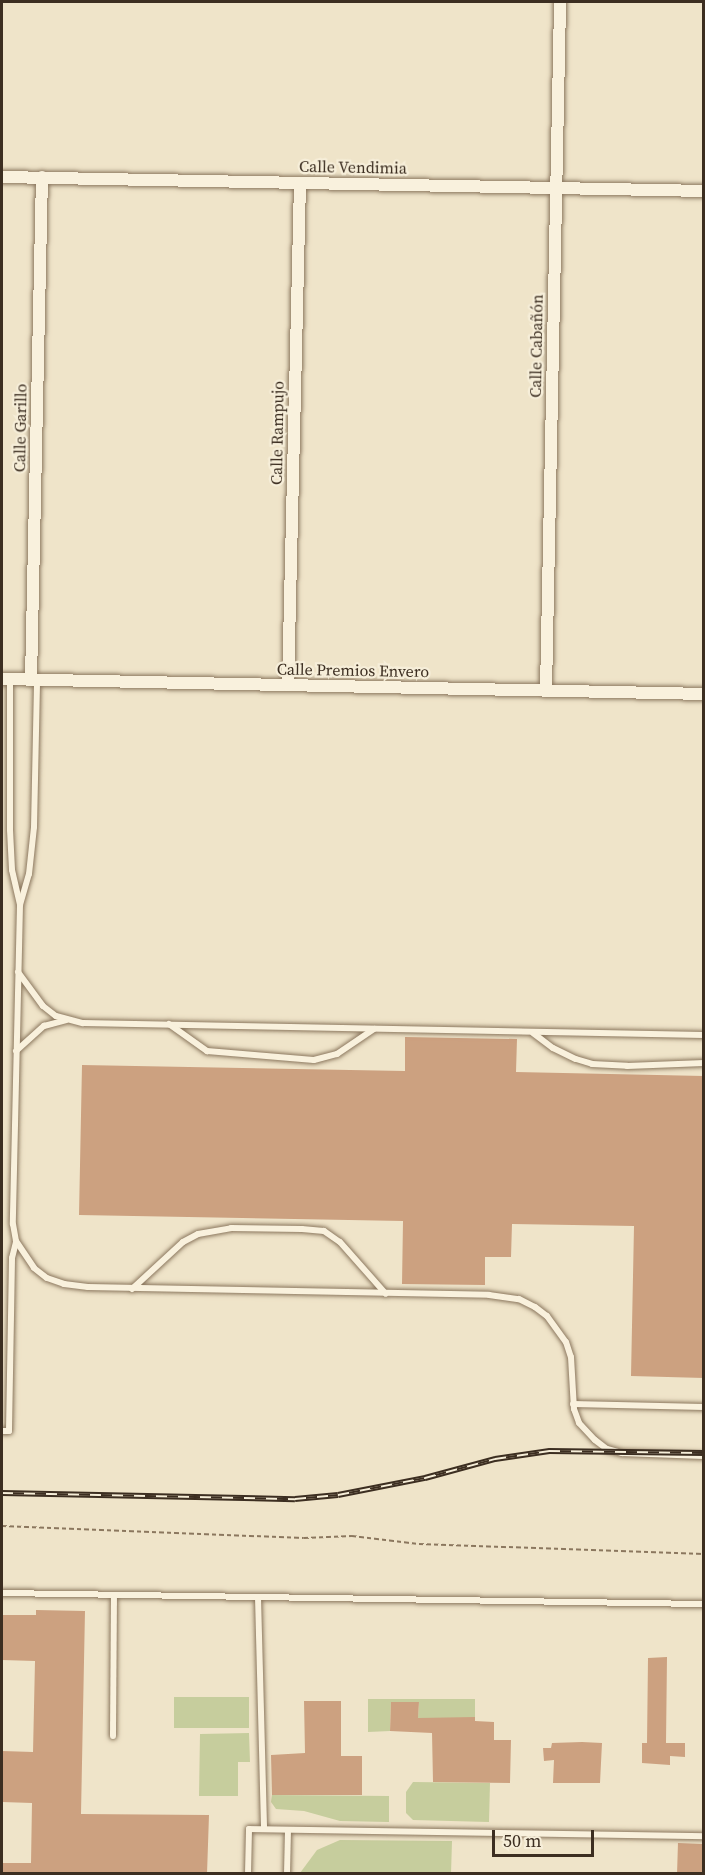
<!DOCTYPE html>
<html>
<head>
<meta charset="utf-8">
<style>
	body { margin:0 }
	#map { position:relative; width:705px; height:1875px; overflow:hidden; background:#efe4c9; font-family:"Source Serif 4",serif }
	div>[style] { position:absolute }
	.green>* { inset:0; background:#c6cd9d; transform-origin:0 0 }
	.building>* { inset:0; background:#cca180 }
	.path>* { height:2px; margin-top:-1px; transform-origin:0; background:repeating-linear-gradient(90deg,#8b775e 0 4.5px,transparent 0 7.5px) }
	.roads { filter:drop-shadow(0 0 2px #8b775e) drop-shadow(0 0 2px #8b775e) }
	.lane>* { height:6px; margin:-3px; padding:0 3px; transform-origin:3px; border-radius:3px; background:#f9f1dd }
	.street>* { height:12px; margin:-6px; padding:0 6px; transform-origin:6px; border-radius:6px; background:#f9f1dd }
	.rail>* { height:6px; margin-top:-3px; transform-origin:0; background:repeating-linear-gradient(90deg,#f6eed9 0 11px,#3c2e21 0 22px); box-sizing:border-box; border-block:2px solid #3c2e21 }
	span { translate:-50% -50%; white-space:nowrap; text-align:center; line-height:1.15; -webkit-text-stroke:4.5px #f6eed9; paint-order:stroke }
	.street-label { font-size:16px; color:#3c2e21 }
	.frame { position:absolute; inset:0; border:3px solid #3c2e21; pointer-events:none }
	.scale { position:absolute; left:492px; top:1830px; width:102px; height:27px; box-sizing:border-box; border:3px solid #3c2e21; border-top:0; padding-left:8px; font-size:18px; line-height:21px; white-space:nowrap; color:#3c2e21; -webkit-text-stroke:4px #f6eed9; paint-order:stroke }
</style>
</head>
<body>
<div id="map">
	<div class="green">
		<div style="left:174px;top:1697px;width:75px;height:31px"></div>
		<div style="clip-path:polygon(368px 1699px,475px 1699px,475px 1717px,417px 1732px,419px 1702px,391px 1702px,390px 1731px,368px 1732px)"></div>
		<div style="clip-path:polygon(249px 1733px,250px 1762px,238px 1762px,238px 1796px,199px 1796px,200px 1734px)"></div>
		<div style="clip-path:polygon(413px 1782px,490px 1783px,489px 1822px,413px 1820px,406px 1813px,406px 1792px)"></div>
		<div style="clip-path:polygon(272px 1795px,389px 1796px,389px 1822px,340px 1821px,304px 1811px,276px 1809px,271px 1802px)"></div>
		<div style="clip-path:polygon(340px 1840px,452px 1841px,451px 1873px,300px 1873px,317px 1850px)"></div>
	</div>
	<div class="building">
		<div style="clip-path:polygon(405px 1037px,517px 1039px,516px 1072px,704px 1076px,704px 1378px,631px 1376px,634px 1226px,512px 1224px,511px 1257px,485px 1257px,485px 1285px,402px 1284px,403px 1221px,79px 1215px,82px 1065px,405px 1071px)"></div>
		<div style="clip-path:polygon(36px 1610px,85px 1611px,81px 1814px,209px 1815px,207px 1874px,2px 1874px,2px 1863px,31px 1863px,32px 1803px,2px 1802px,2px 1751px,33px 1752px,35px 1661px,2px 1660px,2px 1615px,36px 1615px)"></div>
		<div style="clip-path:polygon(667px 1657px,666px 1743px,685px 1743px,685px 1757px,670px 1756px,670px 1765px,642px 1763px,642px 1743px,647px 1743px,648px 1658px)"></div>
		<div style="clip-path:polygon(304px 1701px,341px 1701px,341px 1756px,362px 1756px,362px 1795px,272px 1795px,271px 1755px,305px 1753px)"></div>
		<div style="clip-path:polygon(391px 1702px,419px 1702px,418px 1718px,475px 1717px,475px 1721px,494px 1722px,494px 1740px,511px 1740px,510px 1783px,433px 1782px,432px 1733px,390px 1731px)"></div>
		<div style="clip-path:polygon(582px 1742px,602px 1743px,600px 1783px,553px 1783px,554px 1760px,544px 1761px,543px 1748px,551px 1748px,552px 1743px)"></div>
		<div style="clip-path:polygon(678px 1843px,702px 1844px,704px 1874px,677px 1874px)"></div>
	</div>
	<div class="path">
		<div style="left:2px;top:1526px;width:302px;rotate:2.3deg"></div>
		<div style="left:304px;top:1538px;width:48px;rotate:-2.4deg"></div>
		<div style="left:352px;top:1536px;width:67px;rotate:6.8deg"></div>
		<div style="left:419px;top:1544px;width:285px;rotate:2deg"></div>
	</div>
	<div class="roads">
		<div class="lane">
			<div style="left:10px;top:679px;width:151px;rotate:90deg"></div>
			<div style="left:10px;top:830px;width:40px;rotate:87.1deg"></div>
			<div style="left:12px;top:870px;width:36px;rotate:77deg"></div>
			<div style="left:20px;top:905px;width:319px;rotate:91.3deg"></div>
			<div style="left:13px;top:1224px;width:17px;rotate:80deg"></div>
			<div style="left:16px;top:1241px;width:32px;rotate:56deg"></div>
			<div style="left:34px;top:1268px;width:16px;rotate:38deg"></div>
			<div style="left:47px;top:1278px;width:18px;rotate:19deg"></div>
			<div style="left:64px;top:1284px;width:24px;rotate:7deg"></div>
			<div style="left:88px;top:1287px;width:401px;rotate:1.1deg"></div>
			<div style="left:489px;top:1295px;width:30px;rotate:8deg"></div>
			<div style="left:519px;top:1299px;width:18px;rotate:27deg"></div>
			<div style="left:535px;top:1307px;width:15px;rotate:37deg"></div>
			<div style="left:547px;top:1316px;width:32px;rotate:54deg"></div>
			<div style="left:566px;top:1342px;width:16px;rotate:72deg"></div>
			<div style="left:571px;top:1357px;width:52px;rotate:86.7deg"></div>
			<div style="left:574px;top:1409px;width:15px;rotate:70deg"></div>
			<div style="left:579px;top:1423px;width:23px;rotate:47deg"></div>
			<div style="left:595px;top:1440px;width:15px;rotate:37deg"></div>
			<div style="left:607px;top:1449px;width:16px;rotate:15deg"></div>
			<div style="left:622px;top:1453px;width:82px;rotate:2.1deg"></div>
			<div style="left:20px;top:905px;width:32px;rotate:-74deg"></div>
			<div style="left:29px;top:874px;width:47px;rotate:-83.9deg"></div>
			<div style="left:34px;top:827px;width:147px;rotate:-88.8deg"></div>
			<div style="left:18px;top:972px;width:42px;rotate:53.7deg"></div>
			<div style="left:43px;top:1006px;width:16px;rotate:38deg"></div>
			<div style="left:56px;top:1016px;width:28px;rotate:15deg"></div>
			<div style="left:83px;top:1023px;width:621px;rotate:1.11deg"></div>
			<div style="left:169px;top:1024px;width:47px;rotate:35.4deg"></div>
			<div style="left:207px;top:1051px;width:107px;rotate:4.8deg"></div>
			<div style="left:314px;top:1060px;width:24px;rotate:-15deg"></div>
			<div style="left:337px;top:1054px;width:45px;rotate:-34deg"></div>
			<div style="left:533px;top:1033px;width:25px;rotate:37deg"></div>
			<div style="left:553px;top:1048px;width:25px;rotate:26deg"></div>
			<div style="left:576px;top:1059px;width:17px;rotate:17deg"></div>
			<div style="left:592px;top:1064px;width:35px;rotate:3deg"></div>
			<div style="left:627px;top:1066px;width:77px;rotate:-2.2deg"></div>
			<div style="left:16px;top:1051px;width:38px;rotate:-42deg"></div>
			<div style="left:44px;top:1026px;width:23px;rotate:-15deg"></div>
			<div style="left:132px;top:1289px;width:69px;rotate:-42.7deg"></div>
			<div style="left:183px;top:1242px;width:17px;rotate:-28deg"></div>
			<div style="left:198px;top:1234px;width:34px;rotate:-10deg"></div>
			<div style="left:231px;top:1228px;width:71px;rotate:0.8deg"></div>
			<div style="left:302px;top:1229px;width:22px;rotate:5deg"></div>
			<div style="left:324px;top:1231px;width:19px;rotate:35deg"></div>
			<div style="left:340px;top:1242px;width:69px;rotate:48.5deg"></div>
			<div style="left:573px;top:1404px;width:131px;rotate:1.3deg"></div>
			<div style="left:2px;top:1431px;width:7px"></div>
			<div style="left:9px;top:1431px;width:173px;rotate:-89deg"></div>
			<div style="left:12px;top:1258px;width:16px;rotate:-76deg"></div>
			<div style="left:2px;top:1593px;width:702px;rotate:0.9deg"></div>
			<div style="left:258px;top:1597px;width:232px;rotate:88.5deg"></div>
			<div style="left:113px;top:1736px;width:141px;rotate:-89.6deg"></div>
			<div style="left:248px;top:1874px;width:45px;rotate:-88.7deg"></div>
			<div style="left:249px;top:1829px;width:455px;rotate:0.9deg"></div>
			<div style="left:287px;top:1874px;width:44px;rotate:-88.7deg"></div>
		</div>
		<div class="street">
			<div style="left:2px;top:177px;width:702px;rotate:1.14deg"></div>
			<div style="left:2px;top:679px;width:702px;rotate:1.22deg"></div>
			<div style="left:31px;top:680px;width:503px;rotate:-88.75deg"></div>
			<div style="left:288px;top:685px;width:502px;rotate:-88.63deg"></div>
			<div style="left:546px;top:690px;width:688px;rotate:-88.83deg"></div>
		</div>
	</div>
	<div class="rail">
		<div style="left:2px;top:1493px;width:293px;rotate:1.2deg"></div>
		<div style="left:295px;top:1499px;width:43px;rotate:-5.3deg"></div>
		<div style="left:338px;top:1495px;width:89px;rotate:-11.1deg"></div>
		<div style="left:425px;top:1478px;width:73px;rotate:-15.2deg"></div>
		<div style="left:495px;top:1459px;width:55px;rotate:-8.4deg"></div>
		<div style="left:549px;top:1451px;width:155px;rotate:0.7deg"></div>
	</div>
	<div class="street-label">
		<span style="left:353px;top:167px;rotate:1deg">Calle Vendimia</span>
		<span style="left:536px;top:346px;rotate:-89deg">Calle Cabañón</span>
		<span style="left:20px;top:428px;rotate:-89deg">Calle Garillo</span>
		<span style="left:277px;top:433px;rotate:-89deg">Calle Rampujo</span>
		<span style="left:353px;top:670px;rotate:1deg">Calle Premios Envero</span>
	</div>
	<div class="frame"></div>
	<div class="scale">50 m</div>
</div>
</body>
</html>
